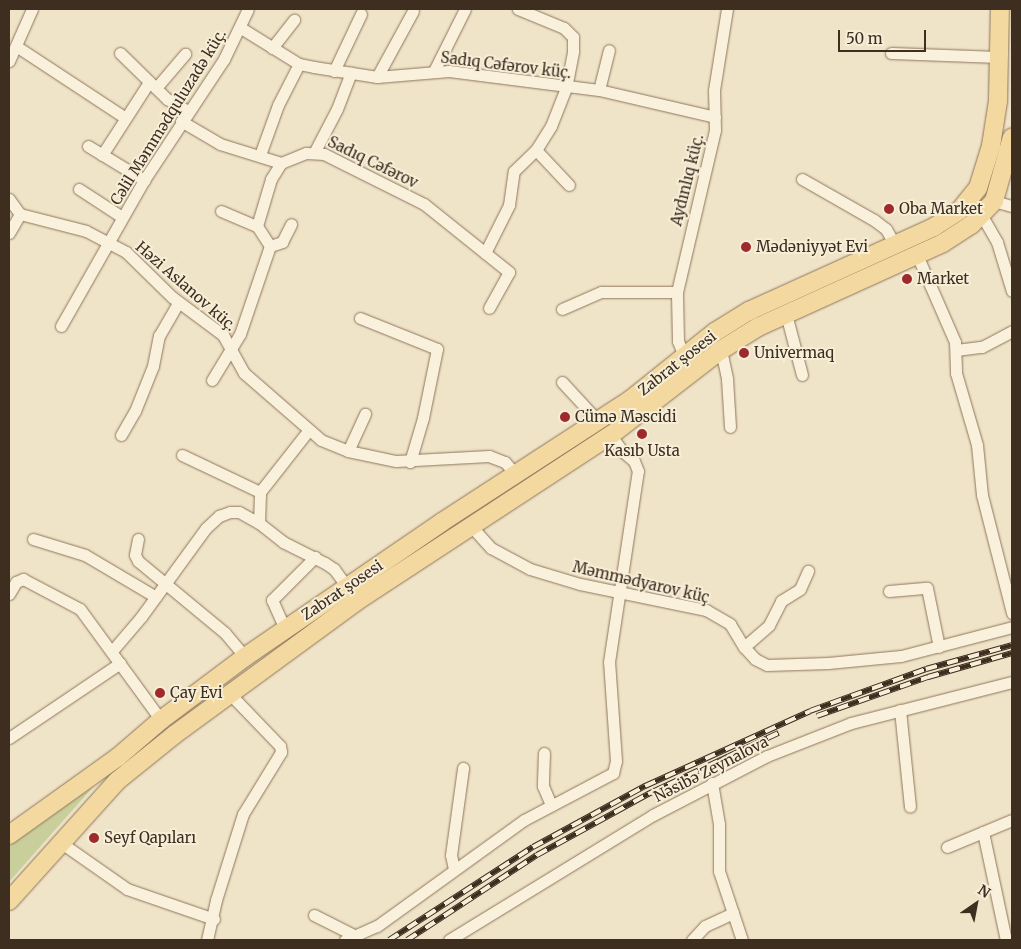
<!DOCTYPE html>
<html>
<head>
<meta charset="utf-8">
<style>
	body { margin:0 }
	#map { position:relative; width:1021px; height:949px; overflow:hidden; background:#f0e4c8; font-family:Merriweather,serif }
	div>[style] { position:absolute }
	.green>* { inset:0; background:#c9cf9b }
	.roads { filter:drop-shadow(0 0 1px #8d765c) drop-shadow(0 0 1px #8d765c) }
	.minor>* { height:11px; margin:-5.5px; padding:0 5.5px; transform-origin:5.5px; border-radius:5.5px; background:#faf1dc }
	.primary>* { height:18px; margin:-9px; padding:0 9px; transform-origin:9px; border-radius:9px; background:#f3d9a0 }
	.rail>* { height:5.5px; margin-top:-2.75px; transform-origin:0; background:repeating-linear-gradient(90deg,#f7eed8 0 11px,#3d2e20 0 22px); box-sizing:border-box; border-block:1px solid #3d2e20 }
	.dots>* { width:14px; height:14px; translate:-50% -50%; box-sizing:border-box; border:2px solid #f7eed8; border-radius:50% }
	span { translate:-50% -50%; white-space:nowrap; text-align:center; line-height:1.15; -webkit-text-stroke:4px #f7eed8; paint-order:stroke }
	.street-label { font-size:15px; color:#3d2e20 }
	.poi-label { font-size:15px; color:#3d2e20 }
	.left { translate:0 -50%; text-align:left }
	.frame { position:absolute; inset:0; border:10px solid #3d2e20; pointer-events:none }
	.north { position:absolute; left:951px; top:879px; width:50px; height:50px; -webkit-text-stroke:4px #f7eed8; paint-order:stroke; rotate:33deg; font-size:14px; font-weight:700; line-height:20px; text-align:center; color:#3d2e20 }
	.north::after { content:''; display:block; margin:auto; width:18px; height:22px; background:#3d2e20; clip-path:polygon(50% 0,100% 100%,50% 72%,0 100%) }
	.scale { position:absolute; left:838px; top:30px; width:88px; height:22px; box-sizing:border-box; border:2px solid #3d2e20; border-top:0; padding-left:6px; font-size:15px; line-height:18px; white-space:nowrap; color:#3d2e20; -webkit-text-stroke:4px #f7eed8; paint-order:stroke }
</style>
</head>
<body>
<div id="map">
	<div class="green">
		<div style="clip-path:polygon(94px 786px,9px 882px,9px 846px)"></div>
	</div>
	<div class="roads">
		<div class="minor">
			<div style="left:241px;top:28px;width:68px;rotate:31.8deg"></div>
			<div style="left:299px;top:64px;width:15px;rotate:11deg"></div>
			<div style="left:314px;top:67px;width:64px;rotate:9deg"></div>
			<div style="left:377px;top:77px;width:72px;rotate:-4.8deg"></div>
			<div style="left:449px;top:71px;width:151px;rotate:7.2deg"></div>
			<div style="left:599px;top:90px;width:119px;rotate:13.1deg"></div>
			<div style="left:16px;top:46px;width:129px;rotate:33.3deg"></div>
			<div style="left:272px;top:48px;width:36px;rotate:-52deg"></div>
			<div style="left:120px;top:53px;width:66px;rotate:44.4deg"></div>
			<div style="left:167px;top:99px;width:24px;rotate:30deg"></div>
			<div style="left:891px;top:53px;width:108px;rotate:2.1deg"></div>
			<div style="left:9px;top:61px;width:57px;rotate:-66.1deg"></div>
			<div style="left:334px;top:71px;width:63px;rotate:-64.7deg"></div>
			<div style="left:434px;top:71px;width:69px;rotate:-63.4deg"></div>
			<div style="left:377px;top:77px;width:75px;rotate:-61.4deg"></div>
			<div style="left:156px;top:88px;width:45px;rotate:-49.5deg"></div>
			<div style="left:599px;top:90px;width:41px;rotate:-76deg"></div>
			<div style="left:181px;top:121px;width:45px;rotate:30.5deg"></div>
			<div style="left:220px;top:144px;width:64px;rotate:17.3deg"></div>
			<div style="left:281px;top:163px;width:27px;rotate:-22deg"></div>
			<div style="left:306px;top:153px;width:18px;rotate:3deg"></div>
			<div style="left:324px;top:154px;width:112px;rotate:26.6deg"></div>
			<div style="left:424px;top:204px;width:109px;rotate:38.7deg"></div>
			<div style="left:509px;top:272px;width:41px;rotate:119.1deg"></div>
			<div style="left:88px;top:146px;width:66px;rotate:31.3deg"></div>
			<div style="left:536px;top:150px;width:48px;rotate:46.7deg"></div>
			<div style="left:315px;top:151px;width:47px;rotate:-62.4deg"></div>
			<div style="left:337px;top:109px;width:39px;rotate:-69deg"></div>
			<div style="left:102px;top:155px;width:87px;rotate:-57.2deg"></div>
			<div style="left:260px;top:155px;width:53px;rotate:-70.2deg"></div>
			<div style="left:278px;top:105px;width:46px;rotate:-62.9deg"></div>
			<div style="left:802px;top:179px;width:83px;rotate:29.7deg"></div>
			<div style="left:874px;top:220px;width:15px;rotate:37deg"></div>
			<div style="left:886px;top:229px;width:18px;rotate:61deg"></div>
			<div style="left:79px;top:189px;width:51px;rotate:33.1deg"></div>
			<div style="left:9px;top:199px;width:19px;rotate:54deg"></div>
			<div style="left:20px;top:214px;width:68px;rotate:14.4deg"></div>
			<div style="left:86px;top:231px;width:45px;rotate:27.7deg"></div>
			<div style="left:126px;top:252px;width:64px;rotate:44.4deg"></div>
			<div style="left:172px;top:297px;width:64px;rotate:36.7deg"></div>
			<div style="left:223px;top:335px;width:43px;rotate:61.1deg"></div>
			<div style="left:244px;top:373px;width:102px;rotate:41deg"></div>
			<div style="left:321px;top:440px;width:29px;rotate:22deg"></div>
			<div style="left:348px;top:451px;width:49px;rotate:11.8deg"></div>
			<div style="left:396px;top:461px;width:93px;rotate:-3.1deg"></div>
			<div style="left:489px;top:456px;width:17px;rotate:21deg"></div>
			<div style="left:505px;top:462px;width:16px;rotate:50deg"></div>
			<div style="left:994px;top:201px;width:19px;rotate:16deg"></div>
			<div style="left:221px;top:211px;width:39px;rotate:23deg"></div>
			<div style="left:982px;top:216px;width:30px;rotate:60deg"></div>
			<div style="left:997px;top:242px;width:51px;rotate:73deg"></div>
			<div style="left:9px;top:233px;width:22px;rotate:-60deg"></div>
			<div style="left:270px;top:246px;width:13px;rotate:-18deg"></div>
			<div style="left:282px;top:242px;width:20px;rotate:-63deg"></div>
			<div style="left:485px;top:253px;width:54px;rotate:-63.4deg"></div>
			<div style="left:509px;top:205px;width:34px;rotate:-82deg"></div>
			<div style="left:514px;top:171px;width:30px;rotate:-44deg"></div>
			<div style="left:536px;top:150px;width:28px;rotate:-58deg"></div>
			<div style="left:551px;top:126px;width:41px;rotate:-68.5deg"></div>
			<div style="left:566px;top:88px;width:38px;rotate:-79deg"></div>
			<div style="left:573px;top:51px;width:14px;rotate:-90deg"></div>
			<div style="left:573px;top:37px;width:13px;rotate:-135deg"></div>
			<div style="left:564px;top:28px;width:50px;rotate:-157.6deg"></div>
			<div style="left:917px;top:255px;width:95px;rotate:66.4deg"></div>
			<div style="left:955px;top:342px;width:31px;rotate:88deg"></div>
			<div style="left:956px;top:373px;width:75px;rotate:73.7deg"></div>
			<div style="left:977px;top:445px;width:50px;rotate:84.3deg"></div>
			<div style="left:982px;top:495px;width:122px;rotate:75.7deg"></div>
			<div style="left:562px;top:309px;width:43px;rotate:-23.6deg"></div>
			<div style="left:601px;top:292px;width:76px"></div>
			<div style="left:786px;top:314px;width:63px;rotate:75.3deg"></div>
			<div style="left:360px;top:318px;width:83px;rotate:21.9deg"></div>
			<div style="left:437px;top:349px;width:70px;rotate:101.5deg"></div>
			<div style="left:423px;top:418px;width:46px;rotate:106.5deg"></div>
			<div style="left:61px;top:326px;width:168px;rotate:-60.4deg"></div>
			<div style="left:144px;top:180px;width:145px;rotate:-56.5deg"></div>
			<div style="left:224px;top:59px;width:55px;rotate:-64.4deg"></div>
			<div style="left:721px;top:350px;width:30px;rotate:78deg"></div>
			<div style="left:727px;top:379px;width:48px;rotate:86.4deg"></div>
			<div style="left:956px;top:350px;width:26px;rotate:-7deg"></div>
			<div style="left:982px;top:347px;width:34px;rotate:-28deg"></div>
			<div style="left:684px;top:356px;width:16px;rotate:-112deg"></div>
			<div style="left:678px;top:341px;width:49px;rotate:-91.2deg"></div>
			<div style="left:677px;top:292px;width:166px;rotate:-76.8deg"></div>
			<div style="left:715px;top:130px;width:40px;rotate:-91.4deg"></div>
			<div style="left:714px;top:90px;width:82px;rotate:-80.9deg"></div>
			<div style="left:212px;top:380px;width:54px;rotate:-58.7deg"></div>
			<div style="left:240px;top:334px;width:93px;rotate:-71.2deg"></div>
			<div style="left:270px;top:246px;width:24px;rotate:-123deg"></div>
			<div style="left:257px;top:226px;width:49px;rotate:-73.4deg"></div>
			<div style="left:271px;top:179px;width:19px;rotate:-58deg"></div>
			<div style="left:562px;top:382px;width:54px;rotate:47.2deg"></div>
			<div style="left:121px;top:435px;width:28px;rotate:-60deg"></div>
			<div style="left:135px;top:411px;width:48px;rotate:-68.2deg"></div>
			<div style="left:153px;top:366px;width:31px;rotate:-79deg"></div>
			<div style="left:159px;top:336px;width:39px;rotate:-60deg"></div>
			<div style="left:348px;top:451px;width:41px;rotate:-65.3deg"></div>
			<div style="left:182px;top:455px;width:86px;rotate:25.4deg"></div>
			<div style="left:259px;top:523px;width:31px;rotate:-88deg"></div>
			<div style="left:260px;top:492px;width:78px;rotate:-51.8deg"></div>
			<div style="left:471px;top:526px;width:30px;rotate:48deg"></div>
			<div style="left:491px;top:548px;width:44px;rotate:28.3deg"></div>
			<div style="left:530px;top:569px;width:52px;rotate:16.7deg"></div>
			<div style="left:580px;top:584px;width:129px;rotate:11.7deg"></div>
			<div style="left:706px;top:610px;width:28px;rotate:30deg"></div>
			<div style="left:730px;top:624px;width:27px;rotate:59deg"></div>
			<div style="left:744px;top:647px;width:16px;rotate:47deg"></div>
			<div style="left:755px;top:659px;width:13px;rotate:27deg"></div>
			<div style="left:767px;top:665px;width:61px;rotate:-1.9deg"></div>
			<div style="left:828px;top:663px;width:73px;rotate:-5.5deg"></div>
			<div style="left:901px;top:656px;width:115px;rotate:-14.6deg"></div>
			<div style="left:33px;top:539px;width:54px;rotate:17.1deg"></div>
			<div style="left:85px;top:555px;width:82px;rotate:30.6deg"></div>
			<div style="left:138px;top:539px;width:16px;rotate:101deg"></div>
			<div style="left:135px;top:555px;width:7px;rotate:63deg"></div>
			<div style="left:138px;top:561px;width:113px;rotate:39.6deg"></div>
			<div style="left:225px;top:633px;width:31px;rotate:50deg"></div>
			<div style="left:889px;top:591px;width:38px;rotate:-5deg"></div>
			<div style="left:927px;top:588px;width:60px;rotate:78.5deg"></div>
			<div style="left:9px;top:594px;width:14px;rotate:-60deg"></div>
			<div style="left:16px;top:582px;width:8px;rotate:-23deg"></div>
			<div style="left:23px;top:579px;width:64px;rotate:27.8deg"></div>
			<div style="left:80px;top:609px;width:137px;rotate:53.9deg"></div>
			<div style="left:285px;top:629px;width:32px;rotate:-114deg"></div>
			<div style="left:272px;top:600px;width:61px;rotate:-45deg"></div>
			<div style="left:744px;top:647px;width:33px;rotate:-41deg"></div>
			<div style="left:769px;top:625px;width:27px;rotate:-63deg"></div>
			<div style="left:781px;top:601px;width:22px;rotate:-32deg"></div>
			<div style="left:800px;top:589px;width:20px;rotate:-66deg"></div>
			<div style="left:112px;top:651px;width:45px;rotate:-49.5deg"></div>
			<div style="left:141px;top:617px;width:110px;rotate:-53.9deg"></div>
			<div style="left:206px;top:528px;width:18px;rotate:-43deg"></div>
			<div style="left:219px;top:516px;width:12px;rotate:-20deg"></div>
			<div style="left:230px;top:512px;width:9px"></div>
			<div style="left:239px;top:512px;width:23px;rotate:29deg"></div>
			<div style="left:259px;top:523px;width:31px;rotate:38deg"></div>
			<div style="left:283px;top:542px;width:47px;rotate:26.6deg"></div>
			<div style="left:325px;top:563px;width:11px;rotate:34deg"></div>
			<div style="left:334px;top:569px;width:22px;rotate:54deg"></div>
			<div style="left:900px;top:710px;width:97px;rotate:84.1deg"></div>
			<div style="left:9px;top:738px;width:134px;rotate:-34deg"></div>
			<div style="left:544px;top:753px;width:33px;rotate:92deg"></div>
			<div style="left:543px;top:786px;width:21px;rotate:67deg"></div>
			<div style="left:712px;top:783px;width:42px;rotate:80.3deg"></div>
			<div style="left:719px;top:824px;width:47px;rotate:90deg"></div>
			<div style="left:719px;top:871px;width:73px;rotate:71.6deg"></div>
			<div style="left:983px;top:832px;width:110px;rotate:78deg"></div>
			<div style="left:60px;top:842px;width:82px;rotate:35deg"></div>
			<div style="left:127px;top:889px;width:92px;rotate:19deg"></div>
			<div style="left:947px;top:847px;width:70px;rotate:-22.6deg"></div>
			<div style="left:454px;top:869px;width:14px;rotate:-102deg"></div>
			<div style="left:451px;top:855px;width:88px;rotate:-82.1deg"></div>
			<div style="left:314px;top:915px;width:47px;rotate:26.6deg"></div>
			<div style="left:207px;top:940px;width:41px;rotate:-77.3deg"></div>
			<div style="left:216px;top:900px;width:90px;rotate:-72.6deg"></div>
			<div style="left:243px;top:814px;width:73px;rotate:-58.5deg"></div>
			<div style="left:281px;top:752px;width:6px;rotate:-99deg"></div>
			<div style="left:280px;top:746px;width:74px;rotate:-133.9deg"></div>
			<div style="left:345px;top:940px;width:35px;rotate:-24deg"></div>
			<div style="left:377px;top:926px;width:181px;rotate:-35.8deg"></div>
			<div style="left:524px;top:820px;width:101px;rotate:-27.8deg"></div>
			<div style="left:613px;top:773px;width:12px;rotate:-76deg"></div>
			<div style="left:616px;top:761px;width:99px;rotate:-94deg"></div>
			<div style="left:609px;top:662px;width:193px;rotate:-81.4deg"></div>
			<div style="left:638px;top:471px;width:11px;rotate:-112deg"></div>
			<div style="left:634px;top:461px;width:16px;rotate:-140deg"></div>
			<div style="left:622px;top:451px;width:19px;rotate:-125deg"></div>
			<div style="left:449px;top:940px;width:239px;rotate:-31.5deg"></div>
			<div style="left:653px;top:815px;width:128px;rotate:-27.4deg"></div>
			<div style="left:767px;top:756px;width:90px;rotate:-21.4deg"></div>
			<div style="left:851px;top:723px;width:166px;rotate:-14.3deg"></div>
			<div style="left:692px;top:940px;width:19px;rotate:-47deg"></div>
			<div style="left:705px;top:926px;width:31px;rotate:-25deg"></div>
		</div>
		<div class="primary">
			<div style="left:9px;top:835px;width:134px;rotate:-35.6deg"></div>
			<div style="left:118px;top:757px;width:57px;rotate:-40.7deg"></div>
			<div style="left:161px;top:720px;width:105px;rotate:-36.9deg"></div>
			<div style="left:245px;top:657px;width:239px;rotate:-34.4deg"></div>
			<div style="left:442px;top:522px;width:224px;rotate:-33deg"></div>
			<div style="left:630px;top:400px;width:109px;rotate:-38.7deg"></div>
			<div style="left:715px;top:332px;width:40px;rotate:-32deg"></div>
			<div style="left:749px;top:311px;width:203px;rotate:-24.4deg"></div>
			<div style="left:934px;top:227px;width:31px;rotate:-33deg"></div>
			<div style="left:960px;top:210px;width:28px;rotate:-51deg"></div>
			<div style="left:978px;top:188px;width:44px;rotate:-72.8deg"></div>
			<div style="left:991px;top:146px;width:46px;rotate:-81.2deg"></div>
			<div style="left:998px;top:101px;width:92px;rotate:-88.8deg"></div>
			<div style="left:9px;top:901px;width:161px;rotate:-48deg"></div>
			<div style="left:117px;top:781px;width:73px;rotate:-38.9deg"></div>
			<div style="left:174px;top:735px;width:227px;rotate:-36.2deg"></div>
			<div style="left:357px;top:601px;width:303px;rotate:-33.2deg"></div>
			<div style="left:611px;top:435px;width:139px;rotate:-37.7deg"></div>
			<div style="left:721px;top:350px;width:44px;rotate:-31.9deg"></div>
			<div style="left:758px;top:327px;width:203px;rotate:-24.4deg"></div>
			<div style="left:943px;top:243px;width:33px;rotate:-33deg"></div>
			<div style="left:971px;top:225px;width:33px;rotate:-46deg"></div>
			<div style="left:994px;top:201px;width:66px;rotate:-74.3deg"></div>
		</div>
	</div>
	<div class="rail">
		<div style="left:817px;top:716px;width:118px;rotate:-19.4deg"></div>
		<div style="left:928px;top:677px;width:87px;rotate:-15.9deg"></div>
		<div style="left:389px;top:940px;width:171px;rotate:-32.9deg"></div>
		<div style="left:533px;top:847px;width:128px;rotate:-28.6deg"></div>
		<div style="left:645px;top:786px;width:181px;rotate:-24.4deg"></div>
		<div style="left:810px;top:711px;width:123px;rotate:-19.9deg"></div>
		<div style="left:926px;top:669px;width:89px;rotate:-15.6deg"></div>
		<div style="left:407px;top:940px;width:155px;rotate:-33.2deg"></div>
		<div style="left:537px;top:855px;width:127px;rotate:-28.8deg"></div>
		<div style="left:648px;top:794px;width:144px;rotate:-25.1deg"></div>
	</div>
	<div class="dots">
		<div style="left:889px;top:209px;background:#9e2a2b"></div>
		<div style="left:746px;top:247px;background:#9e2a2b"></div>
		<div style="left:907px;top:279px;background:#9e2a2b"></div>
		<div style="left:744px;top:353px;background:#9e2a2b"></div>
		<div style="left:565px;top:417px;background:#9e2a2b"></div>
		<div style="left:642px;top:434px;background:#9e2a2b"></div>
		<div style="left:160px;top:693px;background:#9e2a2b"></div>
		<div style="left:94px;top:838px;background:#9e2a2b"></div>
	</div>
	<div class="street-label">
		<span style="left:506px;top:65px;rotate:7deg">Sadıq Cəfərov küç.</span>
		<span style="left:168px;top:117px;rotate:-58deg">Cəlil Məmmədquluzadə küç.</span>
		<span style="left:373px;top:162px;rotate:26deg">Sadıq Cəfərov</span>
		<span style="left:687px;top:180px;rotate:-76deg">Aydınlıq küç.</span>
		<span style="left:186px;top:286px;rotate:41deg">Həzi Aslanov küç.</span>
		<span style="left:677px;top:363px;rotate:-38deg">Zabrat şosesi</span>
		<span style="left:641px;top:582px;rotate:13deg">Məmmədyarov küç</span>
		<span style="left:342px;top:590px;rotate:-34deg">Zabrat şosesi</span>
		<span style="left:711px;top:769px;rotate:-27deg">Nəsibə Zeynalova</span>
	</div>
	<div class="poi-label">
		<span class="left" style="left:899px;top:209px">Oba Market</span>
		<span class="left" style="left:756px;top:247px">Mədəniyyət Evi</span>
		<span class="left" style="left:917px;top:279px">Market</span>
		<span class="left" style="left:754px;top:353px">Univermaq</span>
		<span class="left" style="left:575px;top:417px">Cümə Məscidi</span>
		<span style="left:642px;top:451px">Kasıb Usta</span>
		<span class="left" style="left:170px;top:693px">Çay Evi</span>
		<span class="left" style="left:104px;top:838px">Seyf Qapıları</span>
	</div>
	<div class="frame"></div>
	<div class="north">N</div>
	<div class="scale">50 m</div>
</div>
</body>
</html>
